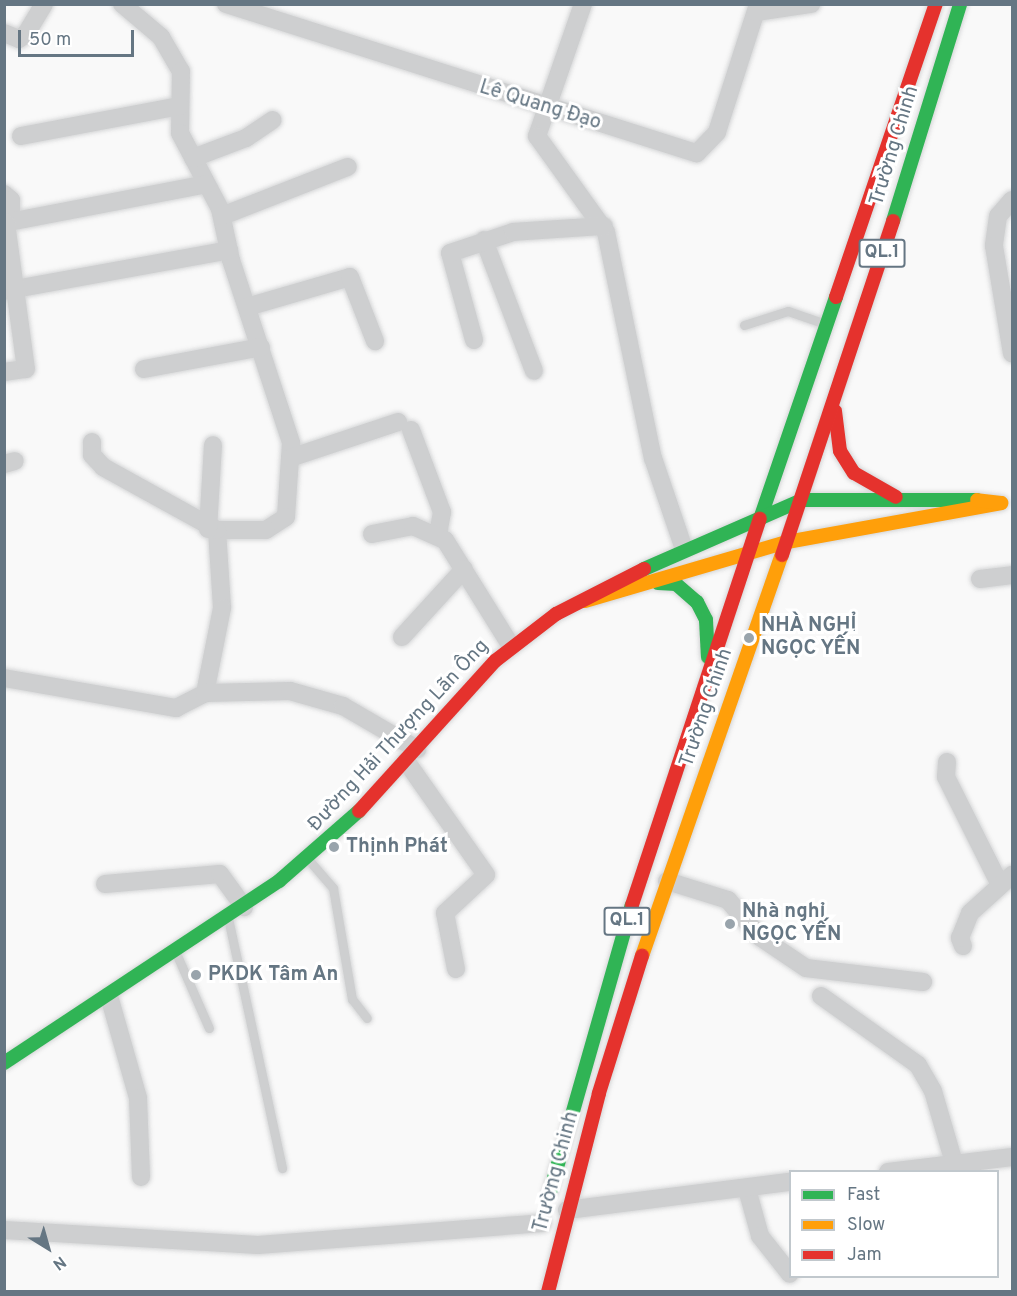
<!DOCTYPE html>
<html>
<head>
<meta charset="utf-8">
<style>
	body { margin:0 }
	#map { position:relative; width:1017px; height:1296px; overflow:hidden; background:#f9f9f9; font-family:Overpass,sans-serif }
	div>[style] { position:absolute }
	.roads { filter:drop-shadow(0 0 2px #d5d6d7) drop-shadow(0 0 2px #d5d6d7) }
	.lane>* { height:9px; margin:-4.5px; padding:0 4.5px; transform-origin:4.5px; border-radius:4.5px; background:#cecfd0 }
	.street>* { height:18px; margin:-9px; padding:0 9px; transform-origin:9px; border-radius:9px; background:#cecfd0 }
	.fast>* { height:14px; margin:-7px; padding:0 7px; transform-origin:7px; border-radius:7px; background:#30b455 }
	.slow>* { height:14px; margin:-7px; padding:0 7px; transform-origin:7px; border-radius:7px; background:#ff9f0a }
	.jam>* { height:14px; margin:-7px; padding:0 7px; transform-origin:7px; border-radius:7px; background:#e5322d }
	.dots>* { width:16px; height:16px; translate:-50% -50%; box-sizing:border-box; border:3px solid #fff; border-radius:50% }
	span { translate:-50% -50%; white-space:nowrap; text-align:center; line-height:1.15; -webkit-text-stroke:6px #fff; paint-order:stroke }
	.shield-label span { padding:2px 4px; background:#fff; border:2px solid; border-radius:4px; -webkit-text-stroke-width:0 }
	.shield-label { font-size:18px; color:#657683; font-weight:700 }
	.street-label { font-size:20px; color:#657683 }
	.poi-label { font-size:20px; color:#657683; font-weight:700 }
	.left { translate:0 -50%; text-align:left }
	.frame { position:absolute; inset:0; border:6px solid #657683; pointer-events:none }
	.legend { position:absolute; left:789px; top:1170px; width:210px; height:108px; box-sizing:border-box; background:#fff; border:2px solid #c1c8cd; margin:0; padding:8px 10px; list-style:none; font-size:18px; color:#657683 }
	.legend li { display:flex; align-items:center; gap:12px; height:30px }
	.legend b { width:30px; border:2px solid #c1c8cd }
	.north { position:absolute; left:18px; top:1218px; width:60px; height:60px; -webkit-text-stroke:4px #fff; paint-order:stroke; rotate:143deg; font-size:16px; font-weight:700; line-height:24px; text-align:center; color:#657683 }
	.north::after { content:''; display:block; margin:auto; width:21px; height:27px; background:#657683; clip-path:polygon(50% 0,100% 100%,50% 72%,0 100%) }
	.scale { position:absolute; left:18px; top:30px; width:116px; height:27px; box-sizing:border-box; border:3px solid #657683; border-top:0; padding-left:8px; font-size:18px; line-height:21px; white-space:nowrap; color:#657683; -webkit-text-stroke:4px #fff; paint-order:stroke }
</style>
</head>
<body>
<div id="map">
	<div class="roads">
		<div class="lane">
			<div style="left:744px;top:325px;width:46px;rotate:-17.7deg"></div>
			<div style="left:788px;top:311px;width:36px;rotate:19deg"></div>
			<div style="left:307px;top:858px;width:40px;rotate:49deg"></div>
			<div style="left:333px;top:888px;width:113px;rotate:80.3deg"></div>
			<div style="left:352px;top:999px;width:24px;rotate:52deg"></div>
			<div style="left:228px;top:918px;width:256px;rotate:77.8deg"></div>
			<div style="left:176px;top:953px;width:82px;rotate:66.3deg"></div>
		</div>
		<div class="street">
			<div style="left:122px;top:4px;width:51px;rotate:40.2deg"></div>
			<div style="left:161px;top:37px;width:39px;rotate:60deg"></div>
			<div style="left:181px;top:71px;width:62px;rotate:90.9deg"></div>
			<div style="left:180px;top:133px;width:86px;rotate:62.2deg"></div>
			<div style="left:220px;top:209px;width:52px;rotate:77.8deg"></div>
			<div style="left:231px;top:260px;width:193px;rotate:71.8deg"></div>
			<div style="left:291px;top:443px;width:74px;rotate:93.9deg"></div>
			<div style="left:286px;top:517px;width:24px;rotate:147deg"></div>
			<div style="left:266px;top:530px;width:49px;rotate:180deg"></div>
			<div style="left:217px;top:530px;width:78px;rotate:86.3deg"></div>
			<div style="left:222px;top:608px;width:87px;rotate:101.3deg"></div>
			<div style="left:226px;top:4px;width:494px;rotate:17.6deg"></div>
			<div style="left:697px;top:153px;width:29px;rotate:-46deg"></div>
			<div style="left:717px;top:132px;width:134px;rotate:-72.2deg"></div>
			<div style="left:583px;top:4px;width:140px;rotate:109.2deg"></div>
			<div style="left:537px;top:136px;width:118px;rotate:54.3deg"></div>
			<div style="left:606px;top:232px;width:231px;rotate:78.3deg"></div>
			<div style="left:653px;top:458px;width:96px;rotate:71.2deg"></div>
			<div style="left:756px;top:12px;width:56px;rotate:-8.3deg"></div>
			<div style="left:4px;top:33px;width:16px;rotate:22deg"></div>
			<div style="left:19px;top:39px;width:9px;rotate:-36deg"></div>
			<div style="left:26px;top:34px;width:35px;rotate:-59deg"></div>
			<div style="left:21px;top:136px;width:162px;rotate:-10.7deg"></div>
			<div style="left:193px;top:158px;width:57px;rotate:-20.7deg"></div>
			<div style="left:246px;top:138px;width:32px;rotate:-34deg"></div>
			<div style="left:4px;top:194px;width:9px;rotate:41deg"></div>
			<div style="left:11px;top:200px;width:18px;rotate:90deg"></div>
			<div style="left:1012px;top:200px;width:21px;rotate:131deg"></div>
			<div style="left:998px;top:216px;width:30px;rotate:98deg"></div>
			<div style="left:994px;top:246px;width:109px;rotate:80.5deg"></div>
			<div style="left:222px;top:216px;width:135px;rotate:-21.3deg"></div>
			<div style="left:4px;top:223px;width:206px;rotate:-10.9deg"></div>
			<div style="left:484px;top:240px;width:140px;rotate:69.1deg"></div>
			<div style="left:4px;top:291px;width:229px;rotate:-10.3deg"></div>
			<div style="left:247px;top:307px;width:107px;rotate:-16.2deg"></div>
			<div style="left:350px;top:277px;width:69px;rotate:68.7deg"></div>
			<div style="left:474px;top:340px;width:90px;rotate:-105.4deg"></div>
			<div style="left:450px;top:253px;width:66px;rotate:-18.4deg"></div>
			<div style="left:513px;top:232px;width:91px;rotate:-3.8deg"></div>
			<div style="left:144px;top:369px;width:119px;rotate:-10.6deg"></div>
			<div style="left:4px;top:372px;width:22px;rotate:-8deg"></div>
			<div style="left:26px;top:369px;width:147px;rotate:-97.8deg"></div>
			<div style="left:411px;top:430px;width:88px;rotate:69.3deg"></div>
			<div style="left:442px;top:512px;width:23px;rotate:100deg"></div>
			<div style="left:92px;top:442px;width:13px;rotate:90deg"></div>
			<div style="left:92px;top:455px;width:16px;rotate:47deg"></div>
			<div style="left:103px;top:467px;width:130px;rotate:28.9deg"></div>
			<div style="left:290px;top:458px;width:114px;rotate:-18.4deg"></div>
			<div style="left:4px;top:464px;width:11px;rotate:-15deg"></div>
			<div style="left:208px;top:529px;width:84px;rotate:-86.6deg"></div>
			<div style="left:372px;top:534px;width:42px;rotate:-11deg"></div>
			<div style="left:413px;top:526px;width:35px;rotate:24deg"></div>
			<div style="left:445px;top:540px;width:125px;rotate:58.1deg"></div>
			<div style="left:980px;top:579px;width:32px;rotate:-7deg"></div>
			<div style="left:402px;top:637px;width:92px;rotate:-47.6deg"></div>
			<div style="left:4px;top:678px;width:175px;rotate:9.9deg"></div>
			<div style="left:176px;top:708px;width:33px;rotate:-27deg"></div>
			<div style="left:205px;top:693px;width:85px;rotate:-1.3deg"></div>
			<div style="left:290px;top:691px;width:55px;rotate:15.8deg"></div>
			<div style="left:343px;top:706px;width:86px;rotate:30.2deg"></div>
			<div style="left:406px;top:761px;width:139px;rotate:54.9deg"></div>
			<div style="left:486px;top:875px;width:56px;rotate:137.2deg"></div>
			<div style="left:445px;top:913px;width:57px;rotate:78.9deg"></div>
			<div style="left:947px;top:762px;width:15px;rotate:94deg"></div>
			<div style="left:946px;top:777px;width:119px;rotate:63.4deg"></div>
			<div style="left:667px;top:881px;width:64px;rotate:17.3deg"></div>
			<div style="left:728px;top:900px;width:49px;rotate:49.1deg"></div>
			<div style="left:760px;top:937px;width:55px;rotate:34deg"></div>
			<div style="left:806px;top:968px;width:118px;rotate:6.8deg"></div>
			<div style="left:105px;top:884px;width:115px;rotate:-5deg"></div>
			<div style="left:220px;top:874px;width:41px;rotate:54deg"></div>
			<div style="left:963px;top:946px;width:9px;rotate:-111deg"></div>
			<div style="left:960px;top:938px;width:27px;rotate:-68deg"></div>
			<div style="left:970px;top:913px;width:57px;rotate:-42.1deg"></div>
			<div style="left:109px;top:996px;width:106px;rotate:74.1deg"></div>
			<div style="left:138px;top:1098px;width:79px;rotate:87.8deg"></div>
			<div style="left:821px;top:996px;width:119px;rotate:35.4deg"></div>
			<div style="left:918px;top:1065px;width:30px;rotate:60deg"></div>
			<div style="left:933px;top:1091px;width:75px;rotate:73.7deg"></div>
			<div style="left:888px;top:1172px;width:125px;rotate:-6.9deg"></div>
			<div style="left:747px;top:1189px;width:49px;rotate:74.5deg"></div>
			<div style="left:760px;top:1236px;width:48px;rotate:51.7deg"></div>
			<div style="left:567px;top:1210px;width:225px;rotate:-7.2deg"></div>
			<div style="left:4px;top:1230px;width:254px;rotate:3.4deg"></div>
			<div style="left:258px;top:1245px;width:285px;rotate:-4.4deg"></div>
		</div>
		<div class="fast">
			<div style="left:893px;top:221px;width:227px;rotate:-72.8deg"></div>
			<div style="left:760px;top:519px;width:235px;rotate:-71.1deg"></div>
			<div style="left:644px;top:569px;width:172px;rotate:-23.6deg"></div>
			<div style="left:802px;top:500px;width:175px"></div>
			<div style="left:658px;top:583px;width:18px;rotate:3deg"></div>
			<div style="left:676px;top:584px;width:28px;rotate:41deg"></div>
			<div style="left:697px;top:602px;width:20px;rotate:63deg"></div>
			<div style="left:706px;top:620px;width:37px;rotate:87deg"></div>
			<div style="left:4px;top:1063px;width:330px;rotate:-33.5deg"></div>
			<div style="left:279px;top:881px;width:106px;rotate:-41.2deg"></div>
			<div style="left:550px;top:1192px;width:298px;rotate:-74.1deg"></div>
		</div>
		<div class="slow">
			<div style="left:585px;top:601px;width:210px;rotate:-16.3deg"></div>
			<div style="left:787px;top:542px;width:218px;rotate:-10.3deg"></div>
			<div style="left:1001px;top:503px;width:24px;rotate:-173deg"></div>
			<div style="left:642px;top:956px;width:425px;rotate:-70.8deg"></div>
		</div>
		<div class="jam">
			<div style="left:836px;top:297px;width:310px;rotate:-71.2deg"></div>
			<div style="left:835px;top:411px;width:40px;rotate:82.9deg"></div>
			<div style="left:840px;top:451px;width:26px;rotate:58deg"></div>
			<div style="left:854px;top:473px;width:48px;rotate:29.7deg"></div>
			<div style="left:782px;top:555px;width:352px;rotate:-71.6deg"></div>
			<div style="left:359px;top:811px;width:202px;rotate:-47.8deg"></div>
			<div style="left:495px;top:661px;width:77px;rotate:-37.6deg"></div>
			<div style="left:556px;top:614px;width:99px;rotate:-27.1deg"></div>
			<div style="left:632px;top:905px;width:407px;rotate:-71.7deg"></div>
			<div style="left:548px;top:1292px;width:205px;rotate:-75.6deg"></div>
			<div style="left:599px;top:1093px;width:144px;rotate:-72.6deg"></div>
		</div>
	</div>
	<div class="dots">
		<div style="left:749px;top:638px;background:#99a4ac"></div>
		<div style="left:334px;top:847px;background:#99a4ac"></div>
		<div style="left:730px;top:924px;background:#99a4ac"></div>
		<div style="left:196px;top:975px;background:#99a4ac"></div>
	</div>
	<div class="shield-label">
		<span style="left:882px;top:253px">QL.1</span>
		<span style="left:627px;top:921px">QL.1</span>
	</div>
	<div class="street-label">
		<span style="left:540px;top:106px;rotate:17deg">Lê Quang Đạo</span>
		<span style="left:895px;top:146px;rotate:-73deg">Trường Chinh</span>
		<span style="left:707px;top:708px;rotate:-71deg">Trường Chinh</span>
		<span style="left:399px;top:736px;rotate:-47deg">Đường Hải Thượng Lãn Ông</span>
		<span style="left:557px;top:1172px;rotate:-75deg">Trường Chinh</span>
	</div>
	<div class="poi-label">
		<span class="left" style="left:761px;top:638px">NHÀ NGHỈ<br>NGỌC YẾN</span>
		<span class="left" style="left:346px;top:847px">Thịnh Phát</span>
		<span class="left" style="left:742px;top:924px">Nhà nghỉ<br>NGỌC YẾN</span>
		<span class="left" style="left:208px;top:975px">PKDK Tâm An</span>
	</div>
	<div class="frame"></div>
	<ul class="legend">
	<li><b style="height:8px;background:#30b455"></b>Fast</li>
	<li><b style="height:8px;background:#ff9f0a"></b>Slow</li>
	<li><b style="height:8px;background:#e5322d"></b>Jam</li>
	</ul>
	<div class="north">N</div>
	<div class="scale">50 m</div>
</div>
</body>
</html>
